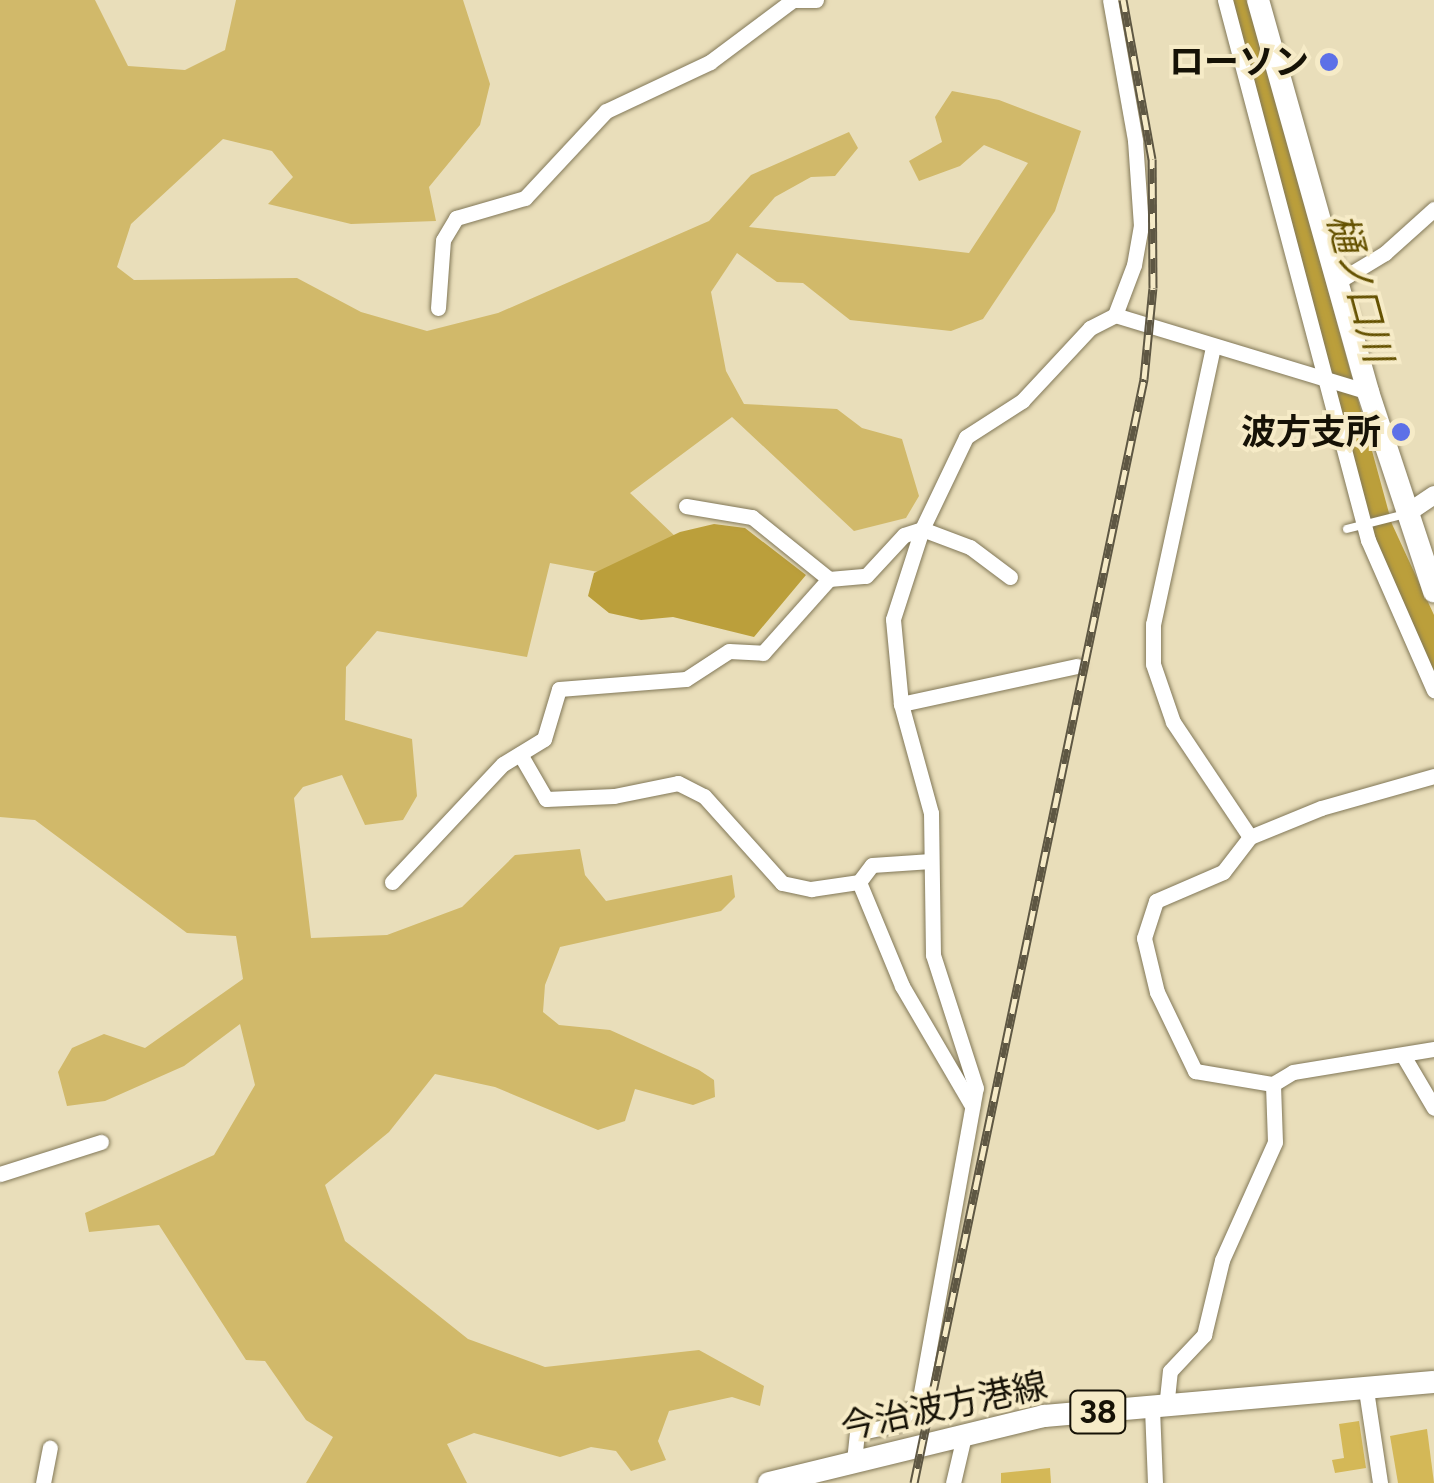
<!DOCTYPE html>
<html>
<head>
<meta charset="utf-8">
<style>
	body { margin:0 }
	#map { position:relative; width:1434px; height:1483px; overflow:hidden; background:#e9deba; font-family:Figtree,"Noto Sans JP",sans-serif }
	div>[style] { position:absolute }
	.green>* { inset:0; background:#d1b96a }
	.water>* { inset:0; background:#bb9f3b }
	.building>* { inset:0; background:#d4b857 }
	.roads { filter:drop-shadow(0 0 2px #827858) drop-shadow(0 0 2px #827858) }
	.service>* { height:8px; margin:-4px; padding:0 4px; transform-origin:4px; border-radius:4px; background:#fff }
	.minor>* { height:15px; margin:-7.5px; padding:0 7.5px; transform-origin:7.5px; border-radius:7.5px; background:#fff }
	.tertiary>* { height:18px; margin:-9px; padding:0 9px; transform-origin:9px; border-radius:9px; background:#fff }
	.primary>* { height:22px; margin:-11px; padding:0 11px; transform-origin:11px; border-radius:11px; background:#fff }
	.rail>* { height:9px; margin-top:-4.5px; transform-origin:0; background:repeating-linear-gradient(90deg,#f6ebc7 0 15px,#5e5743 0 30px); box-sizing:border-box; border-block:2px solid #5e5743 }
	.dots>* { width:28px; height:28px; translate:-50% -50%; box-sizing:border-box; border:5px solid #f6ebc7; border-radius:50% }
	span { translate:-50% -50%; white-space:nowrap; text-align:center; line-height:1.15; -webkit-text-stroke:8px #f6ebc7; paint-order:stroke }
	.shield-label span { padding:2px 8px; background:#f6ebc7; border:2px solid; border-radius:8px; -webkit-text-stroke-width:0 }
	.shield-label { font-size:32px; color:#161206; font-weight:700 }
	.poi-label { font-size:35px; color:#161206; font-weight:700 }
	.right { translate:-100% -50%; text-align:right }
	.street-label { font-size:35px; color:#161206 }
	.water-label { font-size:38px; color:#655201; font-style:italic }
</style>
</head>
<body>
<div id="map">
	<div class="green">
		<div style="clip-path:polygon(0 0,95px 0,128px 66px,185px 70px,225px 50px,236px 0,463px 0,490px 84px,480px 125px,429px 187px,436px 221px,351px 224px,268px 204px,293px 177px,272px 151px,223px 139px,131px 224px,117px 267px,134px 280px,297px 278px,361px 312px,427px 331px,498px 313px,709px 221px,751px 175px,849px 132px,858px 148px,835px 176px,811px 177px,775px 197px,749px 227px,969px 253px,1028px 163px,984px 145px,960px 166px,919px 181px,909px 161px,942px 142px,935px 117px,952px 91px,999px 100px,1081px 131px,1055px 211px,983px 319px,951px 331px,850px 320px,803px 283px,777px 282px,737px 253px,711px 292px,726px 371px,744px 404px,837px 409px,862px 428px,902px 439px,919px 496px,906px 518px,854px 531px,732px 417px,630px 493px,678px 539px,609px 574px,550px 563px,527px 657px,377px 631px,346px 667px,345px 720px,412px 739px,417px 796px,403px 820px,365px 825px,342px 775px,303px 787px,294px 798px,311px 938px,387px 935px,462px 907px,515px 855px,580px 849px,585px 875px,606px 901px,732px 875px,735px 897px,721px 911px,560px 947px,545px 985px,543px 1012px,559px 1025px,610px 1030px,699px 1070px,714px 1080px,715px 1097px,693px 1105px,635px 1089px,625px 1121px,598px 1130px,495px 1087px,435px 1074px,389px 1132px,325px 1185px,345px 1241px,468px 1339px,545px 1367px,699px 1350px,764px 1386px,760px 1406px,732px 1397px,669px 1411px,658px 1441px,666px 1460px,631px 1471px,616px 1451px,591px 1447px,560px 1457px,474px 1433px,447px 1444px,467px 1483px,306px 1483px,333px 1437px,306px 1420px,265px 1361px,246px 1360px,159px 1225px,89px 1232px,85px 1213px,214px 1155px,255px 1085px,240px 1024px,184px 1066px,105px 1101px,67px 1106px,58px 1072px,72px 1048px,104px 1034px,145px 1048px,243px 979px,236px 936px,187px 933px,35px 820px,0 817px)"></div>
	</div>
	<div class="water">
		<div style="clip-path:polygon(1231px 0,1249px 0,1392px 524px,1434px 615px,1434px 672px,1383px 568px)"></div>
		<div style="clip-path:polygon(714px 524px,745px 528px,806px 575px,754px 637px,673px 617px,641px 620px,609px 613px,588px 596px,594px 573px,680px 532px)"></div>
	</div>
	<div class="building">
		<div style="clip-path:polygon(1359px 1421px,1366px 1468px,1335px 1473px,1332px 1460px,1344px 1458px,1339px 1424px)"></div>
		<div style="clip-path:polygon(1427px 1429px,1434px 1483px,1398px 1483px,1390px 1436px)"></div>
		<div style="clip-path:polygon(1050px 1468px,1051px 1483px,1001px 1483px,1001px 1473px)"></div>
	</div>
	<div class="roads">
		<div class="service">
			<div style="left:1347px;top:529px;width:61px;rotate:-14.3deg"></div>
		</div>
		<div class="minor">
			<div style="left:796px;top:0;width:20px"></div>
			<div style="left:1225px;top:0;width:559px;rotate:75.17deg"></div>
			<div style="left:1368px;top:540px;width:164px;rotate:66.3deg"></div>
			<div style="left:1337px;top:282px;width:56px;rotate:-31.1deg"></div>
			<div style="left:1385px;top:253px;width:66px;rotate:-41.9deg"></div>
			<div style="left:438px;top:308px;width:68px;rotate:-85.8deg"></div>
			<div style="left:443px;top:240px;width:26px;rotate:-59deg"></div>
			<div style="left:456px;top:218px;width:72px;rotate:-16.2deg"></div>
			<div style="left:525px;top:198px;width:119px;rotate:-47deg"></div>
			<div style="left:606px;top:111px;width:115px;rotate:-25.2deg"></div>
			<div style="left:710px;top:62px;width:104px;rotate:-36.8deg"></div>
			<div style="left:1115px;top:315px;width:264px;rotate:16.9deg"></div>
			<div style="left:1213px;top:347px;width:283px;rotate:102.2deg"></div>
			<div style="left:1153px;top:624px;width:40px;rotate:90deg"></div>
			<div style="left:1153px;top:664px;width:61px;rotate:71deg"></div>
			<div style="left:1173px;top:722px;width:138px;rotate:56.2deg"></div>
			<div style="left:686px;top:506px;width:67px;rotate:9.5deg"></div>
			<div style="left:752px;top:517px;width:99px;rotate:38.8deg"></div>
			<div style="left:829px;top:579px;width:37px;rotate:-5deg"></div>
			<div style="left:866px;top:576px;width:56px;rotate:-47.2deg"></div>
			<div style="left:904px;top:535px;width:19px;rotate:-18deg"></div>
			<div style="left:922px;top:529px;width:51px;rotate:20.6deg"></div>
			<div style="left:970px;top:547px;width:50px;rotate:36.9deg"></div>
			<div style="left:901px;top:704px;width:180px;rotate:-12.2deg"></div>
			<div style="left:520px;top:754px;width:52px;rotate:60deg"></div>
			<div style="left:546px;top:799px;width:68px;rotate:-2.5deg"></div>
			<div style="left:614px;top:796px;width:65px;rotate:-11.5deg"></div>
			<div style="left:678px;top:783px;width:29px;rotate:27deg"></div>
			<div style="left:704px;top:796px;width:117px;rotate:48.1deg"></div>
			<div style="left:782px;top:883px;width:30px;rotate:12deg"></div>
			<div style="left:811px;top:889px;width:49px;rotate:-8.3deg"></div>
			<div style="left:859px;top:882px;width:113px;rotate:67.5deg"></div>
			<div style="left:902px;top:986px;width:139px;rotate:59.7deg"></div>
			<div style="left:1434px;top:776px;width:117px;rotate:164.2deg"></div>
			<div style="left:1321px;top:808px;width:77px;rotate:157.8deg"></div>
			<div style="left:1250px;top:837px;width:44px;rotate:127.6deg"></div>
			<div style="left:1223px;top:872px;width:73px;rotate:156.6deg"></div>
			<div style="left:1156px;top:901px;width:39px;rotate:108deg"></div>
			<div style="left:1144px;top:938px;width:56px;rotate:76.5deg"></div>
			<div style="left:1157px;top:992px;width:88px;rotate:64.3deg"></div>
			<div style="left:1195px;top:1071px;width:79px;rotate:9.5deg"></div>
			<div style="left:1273px;top:1084px;width:23px;rotate:-31deg"></div>
			<div style="left:1293px;top:1072px;width:143px;rotate:-9.3deg"></div>
			<div style="left:392px;top:882px;width:162px;rotate:-46.8deg"></div>
			<div style="left:503px;top:764px;width:48px;rotate:-31.4deg"></div>
			<div style="left:544px;top:739px;width:52px;rotate:-73.3deg"></div>
			<div style="left:559px;top:689px;width:127px;rotate:-4.5deg"></div>
			<div style="left:686px;top:679px;width:51px;rotate:-33.1deg"></div>
			<div style="left:729px;top:651px;width:34px;rotate:3deg"></div>
			<div style="left:763px;top:653px;width:99px;rotate:-48.3deg"></div>
			<div style="left:859px;top:882px;width:21px;rotate:-53deg"></div>
			<div style="left:872px;top:865px;width:59px;rotate:-3.9deg"></div>
			<div style="left:1404px;top:1057px;width:59px;rotate:59.5deg"></div>
			<div style="left:0;top:1174px;width:106px;rotate:-17.6deg"></div>
			<div style="left:1366px;top:1390px;width:94px;rotate:81.4deg"></div>
			<div style="left:1152px;top:1408px;width:75px;rotate:87.7deg"></div>
			<div style="left:1166px;top:1408px;width:37px;rotate:-84deg"></div>
			<div style="left:1170px;top:1371px;width:50px;rotate:-46.6deg"></div>
			<div style="left:1204px;top:1335px;width:77px;rotate:-76.5deg"></div>
			<div style="left:1222px;top:1260px;width:129px;rotate:-65.8deg"></div>
			<div style="left:1275px;top:1142px;width:58px;rotate:-92deg"></div>
			<div style="left:854px;top:1461px;width:28px;rotate:-84deg"></div>
			<div style="left:857px;top:1433px;width:42px;rotate:-12.4deg"></div>
			<div style="left:898px;top:1424px;width:34px;rotate:-50deg"></div>
			<div style="left:920px;top:1398px;width:315px;rotate:-79.8deg"></div>
			<div style="left:976px;top:1088px;width:140px;rotate:-107.9deg"></div>
			<div style="left:933px;top:955px;width:142px;rotate:-90.8deg"></div>
			<div style="left:931px;top:813px;width:113px;rotate:-105.4deg"></div>
			<div style="left:901px;top:704px;width:85px;rotate:-95.4deg"></div>
			<div style="left:893px;top:619px;width:95px;rotate:-72.1deg"></div>
			<div style="left:922px;top:529px;width:102px;rotate:-64.4deg"></div>
			<div style="left:966px;top:437px;width:67px;rotate:-32.7deg"></div>
			<div style="left:1022px;top:401px;width:100px;rotate:-47deg"></div>
			<div style="left:1090px;top:328px;width:28px;rotate:-27deg"></div>
			<div style="left:1115px;top:315px;width:53px;rotate:-69.2deg"></div>
			<div style="left:1134px;top:265px;width:40px;rotate:-80deg"></div>
			<div style="left:1141px;top:226px;width:86px;rotate:-94deg"></div>
			<div style="left:1135px;top:140px;width:142px;rotate:-100.1deg"></div>
			<div style="left:43px;top:1483px;width:36px;rotate:-79deg"></div>
			<div style="left:953px;top:1483px;width:52px;rotate:-76.8deg"></div>
		</div>
		<div class="tertiary">
			<div style="left:1406px;top:514px;width:34px;rotate:-34deg"></div>
		</div>
		<div class="primary">
			<div style="left:1258px;top:0;width:407px;rotate:74.3deg"></div>
			<div style="left:1368px;top:392px;width:210px;rotate:71.7deg"></div>
			<div style="left:769px;top:1483px;width:283px;rotate:-13.7deg"></div>
			<div style="left:1044px;top:1416px;width:391px;rotate:-5deg"></div>
		</div>
	</div>
	<div class="rail">
		<div style="left:914px;top:1483px;width:1128px;rotate:-78.23deg"></div>
		<div style="left:1144px;top:379px;width:91px;rotate:-84.4deg"></div>
		<div style="left:1153px;top:288px;width:129px;rotate:-90.4deg"></div>
		<div style="left:1152px;top:159px;width:162px;rotate:-100.3deg"></div>
	</div>
	<div class="dots">
		<div style="left:1329px;top:62px;background:#5d70e7"></div>
		<div style="left:1401px;top:432px;background:#5d70e7"></div>
	</div>
	<div class="shield-label">
		<span style="left:1098px;top:1412px">38</span>
	</div>
	<div class="poi-label">
		<span class="right" style="left:1309px;top:62px">ローソン</span>
		<span class="right" style="left:1381px;top:432px">波方支所</span>
	</div>
	<div class="street-label">
		<span style="left:944px;top:1406px;rotate:-12deg">今治波方港線</span>
	</div>
	<div class="water-label">
		<span style="left:1359px;top:288px;rotate:75deg">樋ノ口川</span>
	</div>
</div>
</body>
</html>
